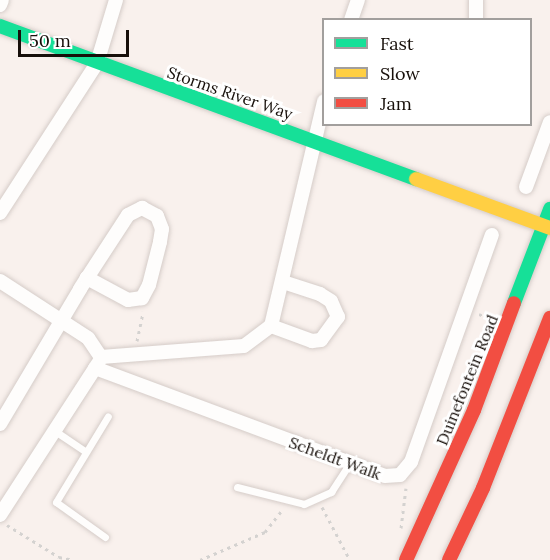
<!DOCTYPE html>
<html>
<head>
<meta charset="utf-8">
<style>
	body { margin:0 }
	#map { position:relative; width:550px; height:560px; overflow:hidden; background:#f9f1ed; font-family:Lora,serif }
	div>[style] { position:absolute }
	.path>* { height:3px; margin-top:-1.5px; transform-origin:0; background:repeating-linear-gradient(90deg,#d4d2d0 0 3px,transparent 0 7.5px) }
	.roads { filter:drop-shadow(0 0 2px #d5ccc8) drop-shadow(0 0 2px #d5ccc8) }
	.lane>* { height:7px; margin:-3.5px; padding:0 3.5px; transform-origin:3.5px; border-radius:3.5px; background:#fefdfc }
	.street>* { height:14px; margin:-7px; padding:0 7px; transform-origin:7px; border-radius:7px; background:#fefdfc }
	.fast>* { height:14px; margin:-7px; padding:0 7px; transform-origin:7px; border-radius:7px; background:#16e098 }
	.slow>* { height:14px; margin:-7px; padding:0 7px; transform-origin:7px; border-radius:7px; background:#ffcf43 }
	.jam>* { height:14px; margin:-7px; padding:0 7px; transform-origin:7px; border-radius:7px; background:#f24e42 }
	span { translate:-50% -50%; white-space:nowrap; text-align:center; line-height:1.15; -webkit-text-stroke:6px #fff; paint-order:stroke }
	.street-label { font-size:16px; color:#170f0a }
	.legend { position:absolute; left:322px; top:18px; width:210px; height:108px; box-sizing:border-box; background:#fff; border:2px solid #a29f9d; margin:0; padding:8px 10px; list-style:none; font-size:18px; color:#170f0a }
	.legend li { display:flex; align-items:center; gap:12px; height:30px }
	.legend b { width:30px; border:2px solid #a29f9d }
	.scale { position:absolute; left:18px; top:30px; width:111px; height:27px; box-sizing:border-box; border:3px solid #170f0a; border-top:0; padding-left:8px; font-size:18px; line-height:21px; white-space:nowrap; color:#170f0a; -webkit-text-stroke:4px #fff; paint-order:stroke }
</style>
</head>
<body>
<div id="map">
	<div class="path">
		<div style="left:479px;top:314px;width:12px;rotate:24deg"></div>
		<div style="left:137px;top:341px;width:30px;rotate:-78deg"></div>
		<div style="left:322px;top:507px;width:60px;rotate:62.2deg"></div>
		<div style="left:7px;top:525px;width:61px;rotate:31.6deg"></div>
		<div style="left:59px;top:557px;width:15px;rotate:11deg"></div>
		<div style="left:401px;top:528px;width:40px;rotate:-82.9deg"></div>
		<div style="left:200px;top:560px;width:71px;rotate:-23.3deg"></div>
		<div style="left:265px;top:532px;width:29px;rotate:-52deg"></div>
	</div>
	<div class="roads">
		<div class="lane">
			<div style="left:55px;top:431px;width:36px;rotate:34deg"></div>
			<div style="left:237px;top:487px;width:69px;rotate:14.2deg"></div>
			<div style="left:304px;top:504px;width:30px;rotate:-24deg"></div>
			<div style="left:331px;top:492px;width:35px;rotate:-57deg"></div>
			<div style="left:105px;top:537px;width:60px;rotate:-144.5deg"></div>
			<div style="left:56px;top:502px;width:100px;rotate:-58.8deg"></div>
		</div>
		<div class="street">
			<div style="left:0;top:5px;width:5px;rotate:-68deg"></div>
			<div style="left:351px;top:20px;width:21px;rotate:-71deg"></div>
			<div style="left:476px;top:20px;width:20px;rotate:-90deg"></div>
			<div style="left:526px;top:187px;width:69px;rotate:-69.7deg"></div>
			<div style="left:0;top:213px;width:179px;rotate:-57.1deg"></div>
			<div style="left:97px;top:63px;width:66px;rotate:-73.2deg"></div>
			<div style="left:0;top:281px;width:105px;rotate:32.9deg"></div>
			<div style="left:88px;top:338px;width:23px;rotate:56deg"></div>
			<div style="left:271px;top:326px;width:44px;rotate:20.1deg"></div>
			<div style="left:312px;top:341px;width:9px;rotate:-6deg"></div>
			<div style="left:321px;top:340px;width:29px;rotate:-54deg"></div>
			<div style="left:338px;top:317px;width:17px;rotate:-114deg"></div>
			<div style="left:331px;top:301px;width:13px;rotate:-148deg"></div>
			<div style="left:320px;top:294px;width:40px;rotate:-162deg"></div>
			<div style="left:101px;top:357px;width:143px;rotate:-4.4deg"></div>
			<div style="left:244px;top:346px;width:34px;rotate:-37deg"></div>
			<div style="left:271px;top:326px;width:231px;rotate:-76.7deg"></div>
			<div style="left:95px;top:368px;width:309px;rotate:20.4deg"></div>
			<div style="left:385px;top:476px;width:15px;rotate:-4deg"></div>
			<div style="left:400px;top:475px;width:17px;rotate:-50deg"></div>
			<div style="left:411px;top:462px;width:241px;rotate:-70.4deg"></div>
			<div style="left:0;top:424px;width:157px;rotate:-59.3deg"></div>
			<div style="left:80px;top:289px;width:13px;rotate:-58deg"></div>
			<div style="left:87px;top:278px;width:75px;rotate:-56.9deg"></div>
			<div style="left:128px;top:215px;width:16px;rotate:-27deg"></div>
			<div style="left:142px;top:208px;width:17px;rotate:28deg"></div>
			<div style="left:157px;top:216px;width:14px;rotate:69deg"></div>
			<div style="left:162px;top:229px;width:13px;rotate:99deg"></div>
			<div style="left:160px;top:242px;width:44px;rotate:104.3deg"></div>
			<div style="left:149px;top:285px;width:15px;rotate:118deg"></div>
			<div style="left:142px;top:298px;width:14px;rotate:172deg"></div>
			<div style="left:128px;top:300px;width:47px;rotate:-151.8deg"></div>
			<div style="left:0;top:515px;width:182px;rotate:-57.1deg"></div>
		</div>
		<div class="fast">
			<div style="left:0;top:26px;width:443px;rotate:20.2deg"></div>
			<div style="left:514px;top:303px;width:101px;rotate:-69deg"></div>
		</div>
		<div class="slow">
			<div style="left:416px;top:179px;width:143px;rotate:20.1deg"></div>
		</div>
		<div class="jam">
			<div style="left:406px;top:560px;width:165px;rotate:-65.6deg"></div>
			<div style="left:474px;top:410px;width:114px;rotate:-69.5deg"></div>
			<div style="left:449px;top:560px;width:80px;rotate:-64.7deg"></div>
			<div style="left:483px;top:488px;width:183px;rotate:-68.5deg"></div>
		</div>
	</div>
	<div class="street-label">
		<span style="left:230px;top:93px;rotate:19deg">Storms River Way</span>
		<span style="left:467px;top:380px;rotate:-68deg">Duinefontein Road</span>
		<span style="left:335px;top:458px;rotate:20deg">Scheldt Walk</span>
	</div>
	<ul class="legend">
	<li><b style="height:8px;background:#16e098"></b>Fast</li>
	<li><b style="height:8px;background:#ffcf43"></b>Slow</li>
	<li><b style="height:8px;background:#f24e42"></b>Jam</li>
	</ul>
	<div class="scale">50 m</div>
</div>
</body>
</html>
